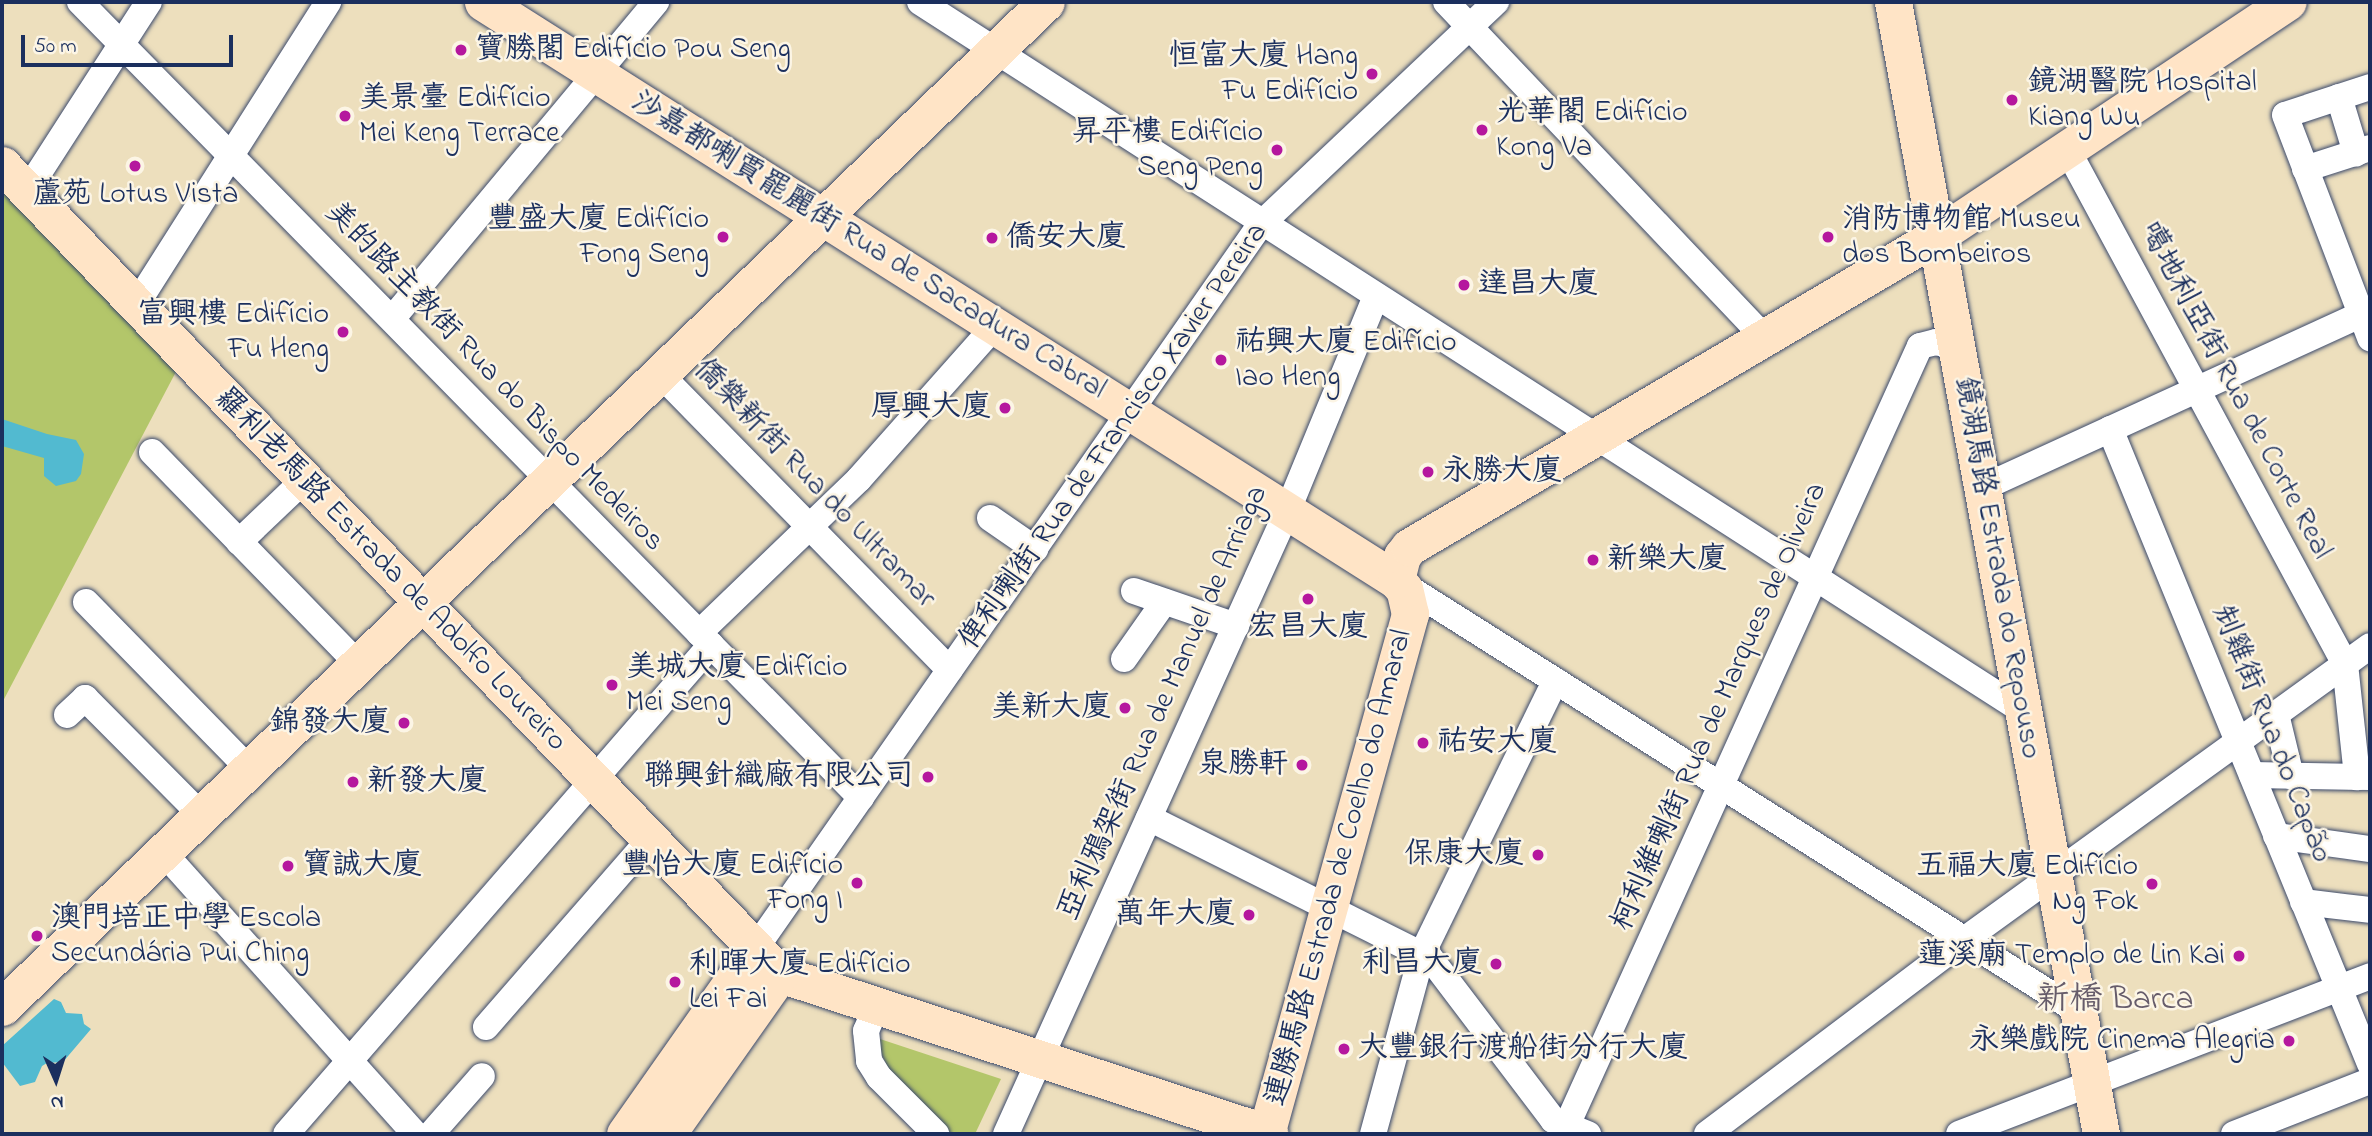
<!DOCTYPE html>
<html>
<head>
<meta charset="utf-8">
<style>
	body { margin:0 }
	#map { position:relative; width:2372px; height:1136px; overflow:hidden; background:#eddfbd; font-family:"Indie Flower","LXGW WenKai TC",sans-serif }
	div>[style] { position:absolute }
	.green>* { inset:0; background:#b3c66a }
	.water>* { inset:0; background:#52bad0 }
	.roads { filter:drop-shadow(0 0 2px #3a496c) drop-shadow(0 0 2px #3a496c) }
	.street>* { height:26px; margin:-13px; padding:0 13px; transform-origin:13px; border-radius:13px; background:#fff }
	.secondary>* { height:37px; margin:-18.5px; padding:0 18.5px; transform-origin:18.5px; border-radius:18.5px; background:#ffe4c6 }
	.dots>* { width:19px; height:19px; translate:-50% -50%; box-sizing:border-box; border:4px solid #fcf5e5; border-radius:50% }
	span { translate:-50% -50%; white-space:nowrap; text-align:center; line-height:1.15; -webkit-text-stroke:5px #fcf5e5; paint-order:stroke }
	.poi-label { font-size:30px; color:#1b2f5e }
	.left { translate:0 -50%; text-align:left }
	.right { translate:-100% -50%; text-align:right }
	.street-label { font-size:30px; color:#1b2f5e }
	.quarter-label { font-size:33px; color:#665c6a }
	.frame { position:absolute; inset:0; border:4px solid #1b2f5e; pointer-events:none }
	.north { position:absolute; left:21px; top:1045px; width:70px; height:70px; -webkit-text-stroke:5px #fcf5e5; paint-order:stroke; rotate:177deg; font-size:19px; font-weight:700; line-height:28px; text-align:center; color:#1b2f5e }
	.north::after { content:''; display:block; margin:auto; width:24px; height:32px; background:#1b2f5e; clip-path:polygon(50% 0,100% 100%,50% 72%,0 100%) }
	.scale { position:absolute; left:21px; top:35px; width:212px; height:32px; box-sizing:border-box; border:4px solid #1b2f5e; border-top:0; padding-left:9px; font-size:21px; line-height:24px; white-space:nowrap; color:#1b2f5e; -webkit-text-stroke:5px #fcf5e5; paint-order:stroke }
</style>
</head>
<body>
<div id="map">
	<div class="green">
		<div style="clip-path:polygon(2px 184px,179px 366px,2px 703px)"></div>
		<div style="clip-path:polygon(874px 1037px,1001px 1079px,975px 1134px,952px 1134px,888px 1068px)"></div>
	</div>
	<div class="water">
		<div style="clip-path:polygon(2px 419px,47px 434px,76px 440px,84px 454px,81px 474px,76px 481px,56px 486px,44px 476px,44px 458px,2px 446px)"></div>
		<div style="clip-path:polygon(54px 999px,61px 1002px,66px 1013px,82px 1014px,84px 1024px,91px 1029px,63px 1062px,47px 1063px,42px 1066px,35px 1082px,20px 1086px,2px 1062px,2px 1046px)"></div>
	</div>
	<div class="roads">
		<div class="street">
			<div style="left:80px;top:2px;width:1115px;rotate:45.54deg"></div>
			<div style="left:920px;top:2px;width:1311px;rotate:32.73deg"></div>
			<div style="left:1446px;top:2px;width:463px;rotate:46.5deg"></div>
			<div style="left:2370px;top:87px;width:89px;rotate:161.8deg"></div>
			<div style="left:2285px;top:115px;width:239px;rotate:69.1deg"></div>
			<div style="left:2339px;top:97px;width:59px;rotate:73.1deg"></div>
			<div style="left:2067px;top:149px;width:585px;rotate:61.64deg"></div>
			<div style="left:2345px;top:664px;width:114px;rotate:83.9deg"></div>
			<div style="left:2305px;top:169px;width:68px;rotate:-17.9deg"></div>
			<div style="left:27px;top:191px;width:225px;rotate:-57.2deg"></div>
			<div style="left:136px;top:305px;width:359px;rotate:-57.6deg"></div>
			<div style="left:392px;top:319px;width:413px;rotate:-50.2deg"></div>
			<div style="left:660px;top:374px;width:414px;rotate:45.6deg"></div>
			<div style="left:2110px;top:429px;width:686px;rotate:67.73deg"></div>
			<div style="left:152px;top:452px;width:296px;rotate:45.8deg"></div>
			<div style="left:1982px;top:488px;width:427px;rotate:-24.6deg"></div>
			<div style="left:990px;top:518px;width:55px;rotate:34.6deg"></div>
			<div style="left:239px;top:542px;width:90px;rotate:-43.6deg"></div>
			<div style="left:1396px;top:580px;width:808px;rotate:32.31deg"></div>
			<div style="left:1134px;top:591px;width:108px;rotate:18.9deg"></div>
			<div style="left:86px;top:602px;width:233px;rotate:45.7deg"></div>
			<div style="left:699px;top:633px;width:222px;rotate:-43.9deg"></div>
			<div style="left:859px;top:479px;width:205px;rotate:-48.4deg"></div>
			<div style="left:1124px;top:659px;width:70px;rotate:-54.9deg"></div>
			<div style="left:2276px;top:714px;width:64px;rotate:76.4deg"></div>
			<div style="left:67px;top:715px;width:25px;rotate:-43deg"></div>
			<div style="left:85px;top:698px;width:165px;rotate:45.2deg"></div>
			<div style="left:2252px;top:775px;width:118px;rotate:1deg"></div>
			<div style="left:1149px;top:818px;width:315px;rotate:26.6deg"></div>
			<div style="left:1431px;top:959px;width:202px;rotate:52.8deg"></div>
			<div style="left:1553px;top:1120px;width:38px;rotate:22deg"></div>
			<div style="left:2276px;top:836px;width:95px;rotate:7.9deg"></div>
			<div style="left:163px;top:852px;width:378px;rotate:48.2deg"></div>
			<div style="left:2303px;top:902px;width:67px;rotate:6.8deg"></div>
			<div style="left:755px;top:949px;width:883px;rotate:-55.1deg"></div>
			<div style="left:1260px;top:225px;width:325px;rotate:-43.4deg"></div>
			<div style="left:877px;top:1005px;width:28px;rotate:113deg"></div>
			<div style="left:866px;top:1031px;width:30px;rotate:84deg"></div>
			<div style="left:869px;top:1061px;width:19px;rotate:58deg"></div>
			<div style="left:879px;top:1077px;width:81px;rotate:45deg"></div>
			<div style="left:486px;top:1027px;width:249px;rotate:-48.9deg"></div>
			<div style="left:286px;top:1134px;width:648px;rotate:-49.01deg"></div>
			<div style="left:431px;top:1134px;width:77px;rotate:-48.7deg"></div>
			<div style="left:1006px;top:1134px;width:683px;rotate:-65.69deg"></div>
			<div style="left:1287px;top:512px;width:234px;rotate:-67.6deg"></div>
			<div style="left:1373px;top:1134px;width:187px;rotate:-74.8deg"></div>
			<div style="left:1422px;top:954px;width:304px;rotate:-64deg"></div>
			<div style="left:1563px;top:1134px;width:865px;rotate:-65.63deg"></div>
			<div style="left:1920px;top:346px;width:16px;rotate:-14deg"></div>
			<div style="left:1936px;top:342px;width:9px;rotate:13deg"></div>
			<div style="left:1945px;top:344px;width:16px;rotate:43deg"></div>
			<div style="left:1707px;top:1134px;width:322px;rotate:-37deg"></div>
			<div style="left:1964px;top:940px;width:501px;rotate:-35.91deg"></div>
			<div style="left:1959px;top:1134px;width:440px;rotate:-21deg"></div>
			<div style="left:2234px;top:1134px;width:146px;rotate:-21.3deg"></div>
		</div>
		<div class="secondary">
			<div style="left:483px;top:2px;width:1081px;rotate:32.34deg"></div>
			<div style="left:1893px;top:2px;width:1151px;rotate:79.59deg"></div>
			<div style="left:2px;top:165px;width:1122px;rotate:46.12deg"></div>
			<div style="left:780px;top:974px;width:515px;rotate:18.08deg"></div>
			<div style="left:2px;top:1007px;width:1449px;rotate:-43.91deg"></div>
			<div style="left:625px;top:1134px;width:226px;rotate:-54.9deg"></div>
			<div style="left:667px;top:1134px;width:196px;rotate:-54.8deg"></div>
			<div style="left:1266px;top:1134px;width:540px;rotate:-74.52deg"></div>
			<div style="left:1410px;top:614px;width:26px;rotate:-103deg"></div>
			<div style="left:1404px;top:589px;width:12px;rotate:-132deg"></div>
			<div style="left:1396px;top:580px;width:25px;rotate:-76deg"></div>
			<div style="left:1402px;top:556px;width:11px;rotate:-52deg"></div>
			<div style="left:1409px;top:547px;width:611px;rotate:-30.51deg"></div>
			<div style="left:1935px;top:237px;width:424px;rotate:-33.7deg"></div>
		</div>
	</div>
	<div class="dots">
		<div style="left:461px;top:50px;background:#b5179e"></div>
		<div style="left:1372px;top:74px;background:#b5179e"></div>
		<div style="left:2012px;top:100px;background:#b5179e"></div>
		<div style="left:345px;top:116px;background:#b5179e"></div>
		<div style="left:1482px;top:130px;background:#b5179e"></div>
		<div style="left:1277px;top:150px;background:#b5179e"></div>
		<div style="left:135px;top:166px;background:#b5179e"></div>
		<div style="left:723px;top:237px;background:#b5179e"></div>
		<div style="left:1828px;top:237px;background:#b5179e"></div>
		<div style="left:992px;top:238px;background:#b5179e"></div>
		<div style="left:1464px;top:285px;background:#b5179e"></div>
		<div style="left:343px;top:332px;background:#b5179e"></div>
		<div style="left:1221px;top:360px;background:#b5179e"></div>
		<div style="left:1005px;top:408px;background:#b5179e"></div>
		<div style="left:1428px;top:472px;background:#b5179e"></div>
		<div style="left:1593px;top:560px;background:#b5179e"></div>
		<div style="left:1308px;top:599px;background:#b5179e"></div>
		<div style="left:612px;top:685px;background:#b5179e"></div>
		<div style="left:1125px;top:708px;background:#b5179e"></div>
		<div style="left:404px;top:723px;background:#b5179e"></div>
		<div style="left:1423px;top:743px;background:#b5179e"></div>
		<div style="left:1302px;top:765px;background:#b5179e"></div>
		<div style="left:928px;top:777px;background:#b5179e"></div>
		<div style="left:353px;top:782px;background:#b5179e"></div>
		<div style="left:1538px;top:855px;background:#b5179e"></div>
		<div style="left:288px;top:866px;background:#b5179e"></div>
		<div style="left:857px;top:883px;background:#b5179e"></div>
		<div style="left:2152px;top:884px;background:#b5179e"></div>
		<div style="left:1249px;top:915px;background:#b5179e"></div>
		<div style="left:37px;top:936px;background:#b5179e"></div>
		<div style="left:2239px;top:956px;background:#b5179e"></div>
		<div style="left:1496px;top:964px;background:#b5179e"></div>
		<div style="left:675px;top:982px;background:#b5179e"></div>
		<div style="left:2289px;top:1041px;background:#b5179e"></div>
		<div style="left:1344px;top:1049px;background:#b5179e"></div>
	</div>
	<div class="poi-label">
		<span class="left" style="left:475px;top:50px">寶勝閣 Edifício Pou Seng</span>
		<span class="right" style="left:1358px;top:74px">恒富大廈 Hang<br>Fu Edifício</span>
		<span class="left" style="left:2028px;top:100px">鏡湖醫院 Hospital<br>Kiang Wu</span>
		<span class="left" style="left:359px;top:116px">美景臺 Edifício<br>Mei Keng Terrace</span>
		<span class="left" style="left:1496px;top:130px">光華閣 Edifício<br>Kong Va</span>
		<span class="right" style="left:1263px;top:150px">昇平樓 Edifício<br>Seng Peng</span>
		<span style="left:135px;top:195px">蘆苑 Lotus Vista</span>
		<span class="right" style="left:709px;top:237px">豐盛大廈 Edifício<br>Fong Seng</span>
		<span class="left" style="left:1842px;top:237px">消防博物館 Museu<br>dos Bombeiros</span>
		<span class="left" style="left:1006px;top:238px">僑安大廈</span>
		<span class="left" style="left:1478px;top:285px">達昌大廈</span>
		<span class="right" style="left:329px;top:332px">富興樓 Edifício<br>Fu Heng</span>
		<span class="left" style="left:1235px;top:360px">祐興大廈 Edifício<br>Iao Heng</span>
		<span class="right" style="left:991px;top:408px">厚興大廈</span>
		<span class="left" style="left:1442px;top:472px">永勝大廈</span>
		<span class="left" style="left:1607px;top:560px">新樂大廈</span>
		<span style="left:1308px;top:628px">宏昌大廈</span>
		<span class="left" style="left:626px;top:685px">美城大廈 Edifício<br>Mei Seng</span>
		<span class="right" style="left:1111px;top:708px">美新大廈</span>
		<span class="right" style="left:390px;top:723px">錦發大廈</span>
		<span class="left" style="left:1437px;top:743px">祐安大廈</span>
		<span class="right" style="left:1288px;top:765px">泉勝軒</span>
		<span class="right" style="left:914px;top:777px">聯興針織廠有限公司</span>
		<span class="left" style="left:367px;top:782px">新發大廈</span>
		<span class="right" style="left:1524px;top:855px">保康大廈</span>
		<span class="left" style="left:302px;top:866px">寶誠大廈</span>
		<span class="right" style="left:843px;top:883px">豐怡大廈 Edifício<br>Fong I</span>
		<span class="right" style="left:2138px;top:884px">五福大廈 Edifício<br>Ng Fok</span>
		<span class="right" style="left:1235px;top:915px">萬年大廈</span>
		<span class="left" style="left:51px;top:936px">澳門培正中學 Escola<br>Secundária Pui Ching</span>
		<span class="right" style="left:2225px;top:956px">蓮溪廟 Templo de Lin Kai</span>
		<span class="right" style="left:1482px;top:964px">利昌大廈</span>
		<span class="left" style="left:689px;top:982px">利暉大廈 Edifício<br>Lei Fai</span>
		<span class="right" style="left:2275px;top:1041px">永樂戲院 Cinema Alegria</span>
		<span class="left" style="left:1358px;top:1049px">大豐銀行渡船街分行大廈</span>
	</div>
	<div class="street-label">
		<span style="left:868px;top:246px;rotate:32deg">沙嘉都喇賈罷麗街 Rua de Sacadura Cabral</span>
		<span style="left:494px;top:377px;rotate:46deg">美的路主教街 Rua do Bispo Medeiros</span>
		<span style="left:2235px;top:391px;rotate:62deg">噶地利亞街 Rua de Corte Real</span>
		<span style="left:1114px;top:437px;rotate:-55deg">俾利喇街 Rua de Francisco Xavier Pereira</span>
		<span style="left:814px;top:484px;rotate:46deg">僑樂新街 Rua do Ultramar</span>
		<span style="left:1997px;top:568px;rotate:80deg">鏡湖馬路 Estrada do Repouso</span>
		<span style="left:390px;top:570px;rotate:46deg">羅利老馬路 Estrada de Adolfo Loureiro</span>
		<span style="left:1164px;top:703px;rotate:-66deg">亞利鴉架街 Rua de Manuel de Arriaga</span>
		<span style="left:1720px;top:707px;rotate:-66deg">柯利維喇街 Rua de Marques de Oliveira</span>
		<span style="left:2271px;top:734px;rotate:68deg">𠜎雞街 Rua do Capão</span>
		<span style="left:1340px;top:868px;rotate:-75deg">連勝馬路 Estrada de Coelho do Amaral</span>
	</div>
	<div class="quarter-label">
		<span style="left:2115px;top:1001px">新橋 Barca</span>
	</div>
	<div class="frame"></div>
	<div class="north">N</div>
	<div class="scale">50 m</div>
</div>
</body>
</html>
